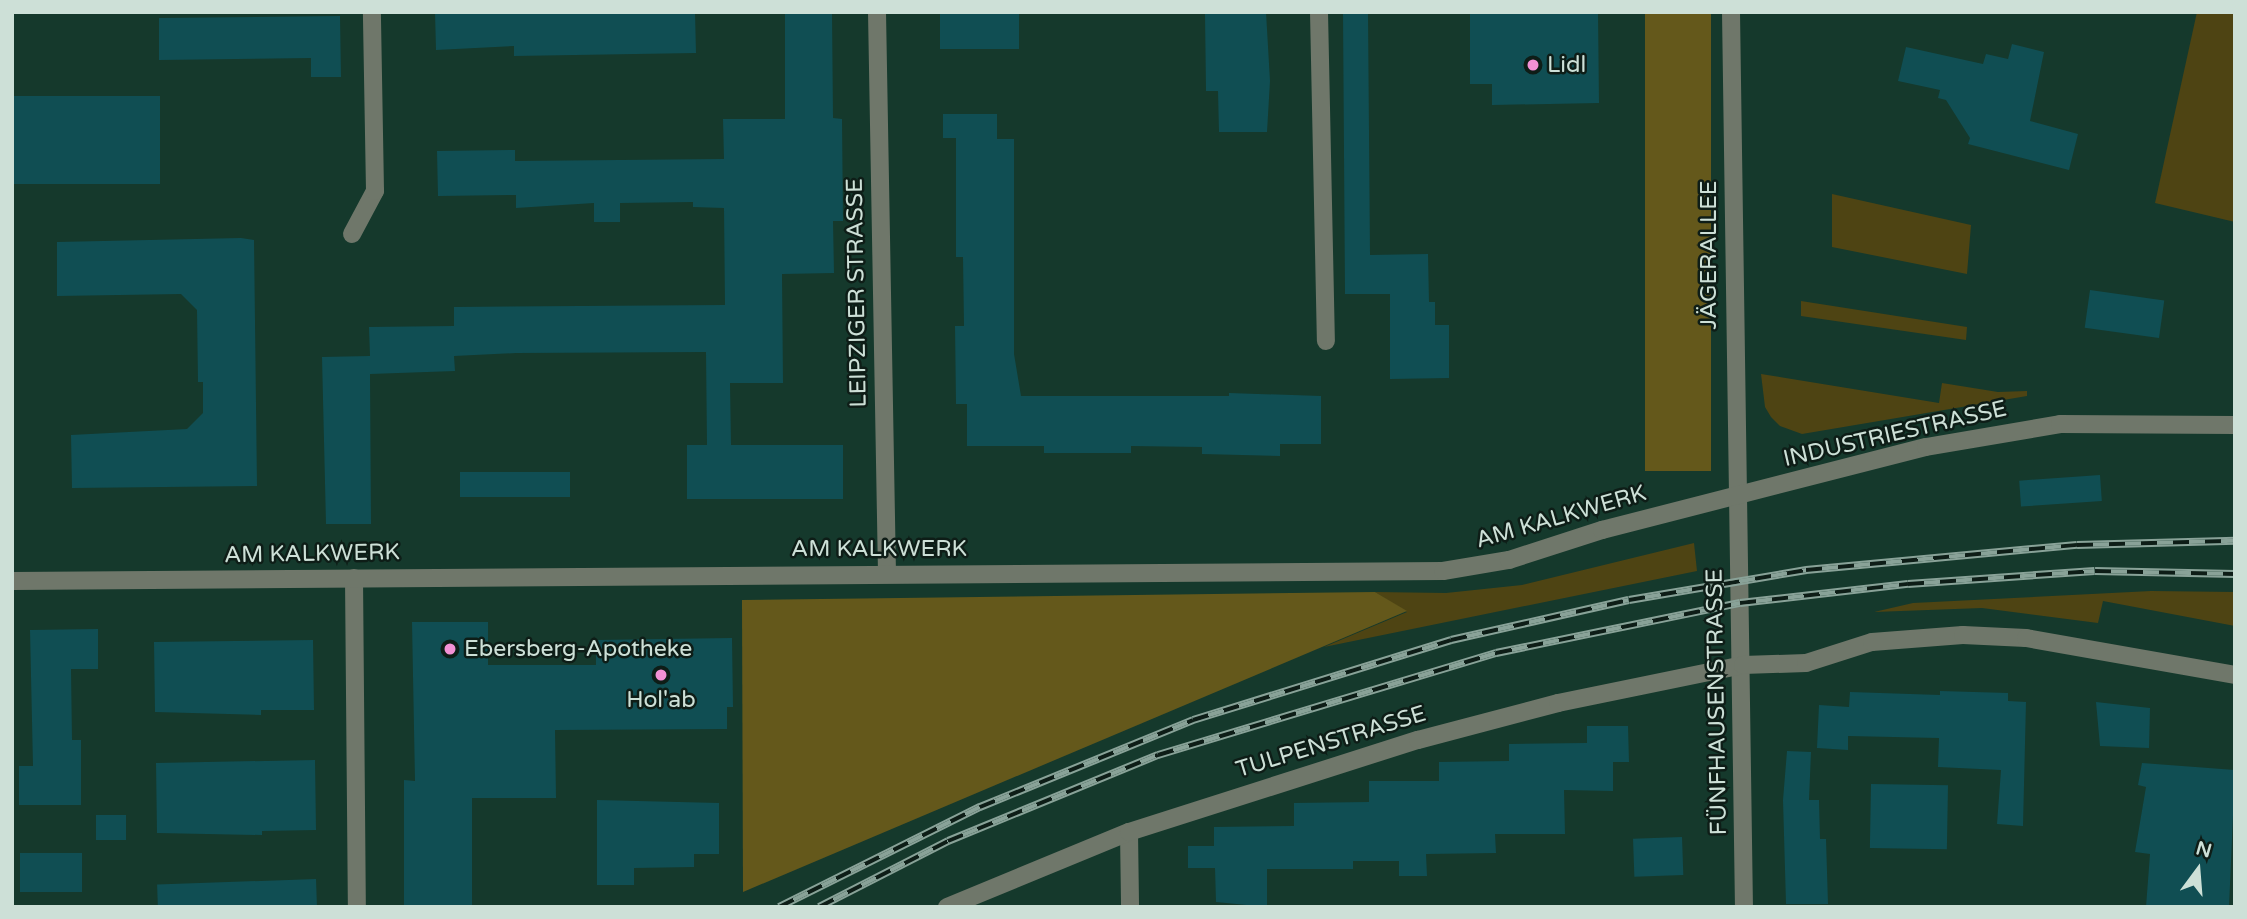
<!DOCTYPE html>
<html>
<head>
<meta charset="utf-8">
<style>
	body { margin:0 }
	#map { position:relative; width:2247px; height:919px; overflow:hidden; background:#15392c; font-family:"Varela Round",sans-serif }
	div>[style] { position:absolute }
	.green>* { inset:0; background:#4e4413 }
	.forest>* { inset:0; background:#64581b; transform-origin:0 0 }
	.building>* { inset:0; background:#104e53; transform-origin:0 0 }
	.minor>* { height:18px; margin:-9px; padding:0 9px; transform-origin:9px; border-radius:9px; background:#6f776a }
	.rail>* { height:8px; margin-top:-4px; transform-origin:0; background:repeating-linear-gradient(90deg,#0e1d17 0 16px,#89a298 0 32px); box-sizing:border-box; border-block:2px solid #89a298 }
	.dots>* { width:19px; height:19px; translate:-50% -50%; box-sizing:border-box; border:4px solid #0e1d17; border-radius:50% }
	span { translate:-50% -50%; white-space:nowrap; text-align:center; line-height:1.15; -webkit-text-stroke:5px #0e1d17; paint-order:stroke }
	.poi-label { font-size:23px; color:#cde0d7 }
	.left { translate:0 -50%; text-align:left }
	.street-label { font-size:23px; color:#cde0d7 }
	.frame { position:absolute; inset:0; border:14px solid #cde0d7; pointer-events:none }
	.north { position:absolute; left:2163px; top:835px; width:70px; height:70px; -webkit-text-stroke:5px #0e1d17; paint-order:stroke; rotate:16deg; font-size:19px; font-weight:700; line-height:28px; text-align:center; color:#cde0d7 }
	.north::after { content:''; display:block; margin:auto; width:24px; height:32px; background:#cde0d7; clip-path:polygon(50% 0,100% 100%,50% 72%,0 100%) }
</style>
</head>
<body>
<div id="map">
	<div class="green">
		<div style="clip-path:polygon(2197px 12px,2235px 12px,2235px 222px,2155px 203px)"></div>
		<div style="clip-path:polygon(1832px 194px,1971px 225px,1967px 274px,1832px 247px)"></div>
		<div style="clip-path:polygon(1801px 301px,1967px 327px,1966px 340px,1801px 316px)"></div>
		<div style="clip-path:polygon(1761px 374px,1939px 403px,1942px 383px,1998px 392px,2027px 391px,2027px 396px,1802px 434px,1780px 426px,1771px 417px,1765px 407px)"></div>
		<div style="clip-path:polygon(1694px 543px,1697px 571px,1324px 647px,1407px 612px,1375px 592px,1446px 593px,1522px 585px)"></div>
		<div style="clip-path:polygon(2151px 591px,2235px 592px,2235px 626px,2103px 601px,2098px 623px,1982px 608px,1874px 612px,1913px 603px)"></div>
	</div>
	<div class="forest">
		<div style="left:1645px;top:12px;width:66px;height:459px"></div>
		<div style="clip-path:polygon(1375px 592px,1407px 611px,743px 892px,742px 600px)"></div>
	</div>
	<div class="building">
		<div style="clip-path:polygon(435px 12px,695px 12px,696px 53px,514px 56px,514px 46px,436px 50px)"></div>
		<div style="clip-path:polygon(785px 12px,832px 12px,833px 118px,842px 119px,843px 221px,833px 221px,834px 273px,782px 274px,783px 383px,730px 383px,731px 445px,843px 445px,843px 499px,687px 499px,687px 445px,707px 445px,706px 352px,516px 353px,454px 356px,455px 371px,370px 374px,371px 524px,326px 524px,322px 357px,370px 356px,369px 327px,454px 326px,454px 307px,725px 305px,724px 208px,693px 207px,693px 202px,620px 203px,620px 222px,594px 222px,594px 203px,516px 208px,516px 195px,438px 196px,437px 151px,515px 150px,515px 161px,724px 159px,723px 119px,785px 119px)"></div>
		<div style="left:940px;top:12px;width:79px;height:37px"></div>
		<div style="clip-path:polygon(1266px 12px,1270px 81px,1267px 132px,1219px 132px,1218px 91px,1206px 91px,1205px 14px)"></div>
		<div style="clip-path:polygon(1343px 12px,1368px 12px,1370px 255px,1428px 254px,1429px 302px,1435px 302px,1435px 325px,1449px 325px,1449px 378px,1390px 379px,1390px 294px,1345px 294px)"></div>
		<div style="clip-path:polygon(1470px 12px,1598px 12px,1599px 103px,1492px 105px,1492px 84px,1470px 84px)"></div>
		<div style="clip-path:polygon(340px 16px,341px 77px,311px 77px,311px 58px,159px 60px,159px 18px)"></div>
		<div style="clip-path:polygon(2012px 44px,2044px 52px,2030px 121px,2078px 134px,2069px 170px,1968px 144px,1970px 138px,1946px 100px,1938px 98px,1940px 90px,1898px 81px,1906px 47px,1983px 64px,1986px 54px,2008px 59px)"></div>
		<div style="left:160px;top:96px;width:88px;height:148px;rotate:90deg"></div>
		<div style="clip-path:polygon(943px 114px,997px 114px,997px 139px,1014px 139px,1014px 354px,1021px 396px,1229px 396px,1229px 393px,1321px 396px,1321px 444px,1280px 444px,1280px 456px,1202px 454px,1202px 447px,1131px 446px,1131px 453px,1044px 453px,1044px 446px,967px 446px,967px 404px,956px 404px,955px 326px,964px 326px,963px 257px,956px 257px,956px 138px,943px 138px)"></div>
		<div style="clip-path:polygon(241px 238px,254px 240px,257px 486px,72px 488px,71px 435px,187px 429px,203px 413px,203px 382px,198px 382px,197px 310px,181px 294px,57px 296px,57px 242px)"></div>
		<div style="left:2090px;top:290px;width:75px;height:38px;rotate:8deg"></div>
		<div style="left:570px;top:472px;width:25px;height:110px;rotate:90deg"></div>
		<div style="left:2100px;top:475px;width:26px;height:81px;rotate:86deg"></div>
		<div style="clip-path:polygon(412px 622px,488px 622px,488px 665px,596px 665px,596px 640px,732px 638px,733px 707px,727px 707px,727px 729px,555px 730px,556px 798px,472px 798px,472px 907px,404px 907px,404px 780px,415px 781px)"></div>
		<div style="clip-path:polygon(98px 629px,98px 669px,71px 669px,72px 740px,81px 740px,81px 805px,19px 805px,19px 766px,33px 766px,30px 630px)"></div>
		<div style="clip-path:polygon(313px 640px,314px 710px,261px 710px,261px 715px,155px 712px,154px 642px)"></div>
		<div style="clip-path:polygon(1940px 691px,2008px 693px,2008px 701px,2026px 702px,2023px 826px,1997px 824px,2001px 770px,1938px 767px,1939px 738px,1848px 736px,1848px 750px,1817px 748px,1819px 705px,1849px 707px,1850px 692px,1940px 695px)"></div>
		<div style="clip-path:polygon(2096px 702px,2150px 708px,2149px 748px,2100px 746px)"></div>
		<div style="clip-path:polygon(1587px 726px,1628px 726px,1629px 762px,1613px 762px,1613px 791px,1564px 790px,1565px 834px,1495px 834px,1496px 853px,1426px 854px,1427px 876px,1399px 876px,1399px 861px,1353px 861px,1353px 869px,1267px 869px,1267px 907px,1216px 902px,1215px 868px,1188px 868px,1188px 846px,1214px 846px,1214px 827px,1294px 826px,1294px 803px,1369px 802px,1369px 781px,1439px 781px,1439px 762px,1509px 761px,1509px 744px,1587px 743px)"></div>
		<div style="clip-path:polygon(1787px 751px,1811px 752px,1809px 800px,1819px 800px,1820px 839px,1826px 839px,1828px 904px,1786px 904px,1783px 800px)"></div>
		<div style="clip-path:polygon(315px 760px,316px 830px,262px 831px,262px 835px,157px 833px,156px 763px)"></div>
		<div style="clip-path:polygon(2142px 763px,2235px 770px,2229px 907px,2146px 907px,2150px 854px,2135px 852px,2146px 787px,2138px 785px)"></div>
		<div style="left:1871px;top:784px;width:77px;height:64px;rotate:1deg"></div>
		<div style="clip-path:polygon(597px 800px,719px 803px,719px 854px,694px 854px,694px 867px,634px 868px,634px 885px,597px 885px)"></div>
		<div style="left:96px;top:815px;width:30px;height:25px"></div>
		<div style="left:1682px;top:837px;width:38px;height:49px;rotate:88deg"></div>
		<div style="left:20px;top:853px;width:62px;height:39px"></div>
		<div style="left:316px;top:879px;width:28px;height:159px;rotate:88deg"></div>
	</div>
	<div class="minor">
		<div style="left:877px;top:12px;width:562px;rotate:88.98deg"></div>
		<div style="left:1319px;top:12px;width:329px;rotate:88.8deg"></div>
		<div style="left:1731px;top:12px;width:895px;rotate:89.17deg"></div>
		<div style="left:352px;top:234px;width:49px;rotate:-61.9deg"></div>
		<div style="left:375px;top:191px;width:179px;rotate:-91deg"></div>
		<div style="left:354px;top:578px;width:329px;rotate:89.5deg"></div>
		<div style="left:12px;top:581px;width:1431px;rotate:-0.4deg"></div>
		<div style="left:1443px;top:571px;width:67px;rotate:-9.5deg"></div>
		<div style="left:1509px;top:560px;width:98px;rotate:-17.9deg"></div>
		<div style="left:1602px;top:530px;width:334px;rotate:-14.4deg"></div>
		<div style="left:1926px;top:447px;width:136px;rotate:-9.7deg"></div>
		<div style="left:2060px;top:424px;width:175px;rotate:0.3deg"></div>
		<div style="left:1129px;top:832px;width:75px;rotate:89.2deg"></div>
		<div style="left:947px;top:907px;width:197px;rotate:-22.4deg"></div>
		<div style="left:1129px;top:832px;width:303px;rotate:-17.7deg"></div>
		<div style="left:1418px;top:740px;width:145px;rotate:-14.8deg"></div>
		<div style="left:1558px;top:703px;width:189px;rotate:-11.6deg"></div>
		<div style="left:1743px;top:665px;width:63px;rotate:-1.8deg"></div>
		<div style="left:1806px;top:663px;width:69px;rotate:-17.7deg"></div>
		<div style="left:1872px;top:642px;width:91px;rotate:-4.4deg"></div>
		<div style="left:1963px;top:635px;width:63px;rotate:2.7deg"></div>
		<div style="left:2026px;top:638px;width:212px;rotate:10deg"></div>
	</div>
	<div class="rail">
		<div style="left:779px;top:907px;width:225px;rotate:-26.5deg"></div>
		<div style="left:980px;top:807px;width:230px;rotate:-22.2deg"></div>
		<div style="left:1193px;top:720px;width:270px;rotate:-17.2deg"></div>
		<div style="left:1451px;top:640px;width:182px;rotate:-12.7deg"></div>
		<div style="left:1629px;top:600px;width:180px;rotate:-9.6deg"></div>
		<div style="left:1806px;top:570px;width:272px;rotate:-5.3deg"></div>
		<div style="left:2077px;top:545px;width:158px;rotate:-1.5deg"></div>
		<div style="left:819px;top:907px;width:145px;rotate:-27.1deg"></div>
		<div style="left:948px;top:841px;width:227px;rotate:-22.3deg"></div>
		<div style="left:1158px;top:755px;width:353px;rotate:-16.8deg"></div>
		<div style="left:1496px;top:653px;width:249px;rotate:-11.6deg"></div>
		<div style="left:1740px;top:603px;width:169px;rotate:-6.5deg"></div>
		<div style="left:1908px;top:584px;width:187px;rotate:-4deg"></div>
		<div style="left:2095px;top:571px;width:140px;rotate:1.2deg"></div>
	</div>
	<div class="dots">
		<div style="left:1533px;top:65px;background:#f391d5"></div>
		<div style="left:450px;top:649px;background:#f391d5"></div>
		<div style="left:661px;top:675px;background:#f391d5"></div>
	</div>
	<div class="poi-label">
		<span class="left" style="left:1547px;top:65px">Lidl</span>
		<span class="left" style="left:464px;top:649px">Ebersberg-Apotheke</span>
		<span style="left:661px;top:700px">Hol'ab</span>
	</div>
	<div class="street-label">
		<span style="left:1709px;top:255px;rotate:-90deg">JÄGERALLEE</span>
		<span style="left:857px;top:293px;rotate:-91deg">LEIPZIGER STRASSE</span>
		<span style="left:1895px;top:434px;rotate:-13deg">INDUSTRIESTRASSE</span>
		<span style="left:1561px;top:517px;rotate:-16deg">AM KALKWERK</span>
		<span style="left:879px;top:549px">AM KALKWERK</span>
		<span style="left:312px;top:554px;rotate:-1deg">AM KALKWERK</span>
		<span style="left:1717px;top:702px;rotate:-91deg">FÜNFHAUSENSTRASSE</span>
		<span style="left:1331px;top:742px;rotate:-17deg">TULPENSTRASSE</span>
	</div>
	<div class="frame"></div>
	<div class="north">N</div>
</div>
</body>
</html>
